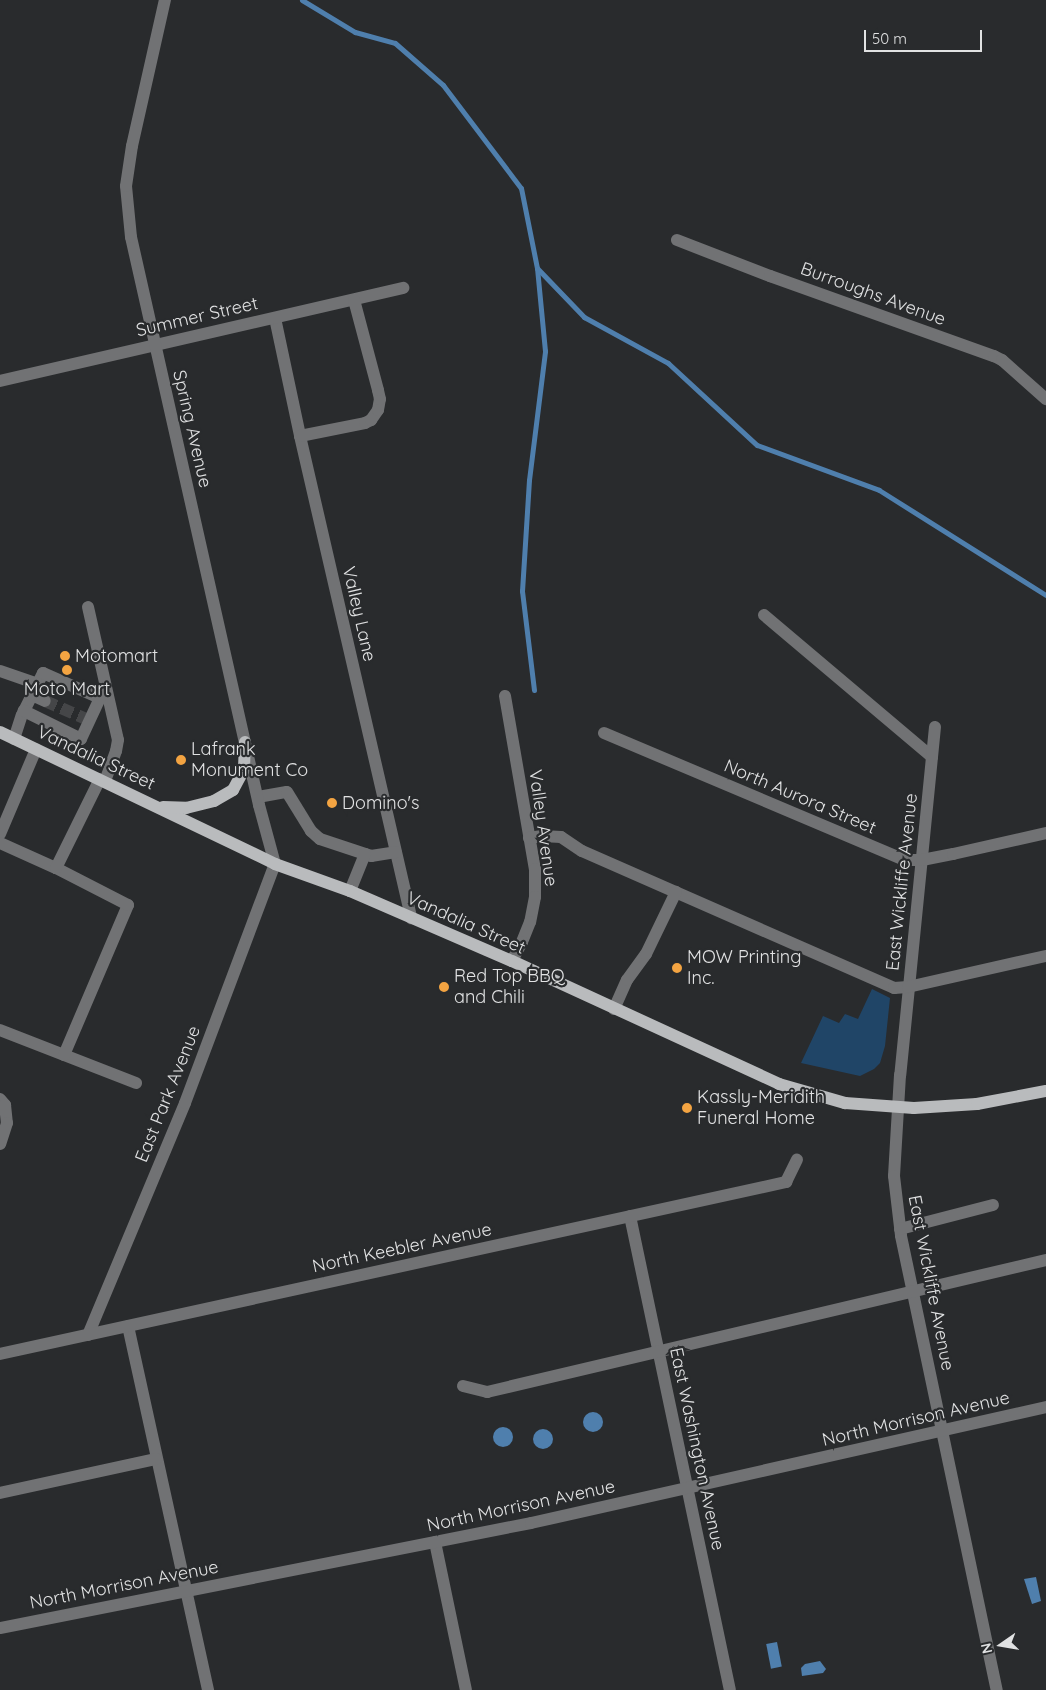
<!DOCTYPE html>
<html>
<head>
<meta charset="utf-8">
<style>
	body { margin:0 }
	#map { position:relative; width:1046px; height:1690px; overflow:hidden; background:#292b2d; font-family:Quicksand,sans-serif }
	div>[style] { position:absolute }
	.green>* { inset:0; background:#204567 }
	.water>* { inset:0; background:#4f7fad; transform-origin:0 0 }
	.round { border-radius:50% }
	.stream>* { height:5px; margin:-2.5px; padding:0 2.5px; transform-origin:2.5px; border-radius:2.5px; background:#4f7fad }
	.minor-tunnel>* { height:12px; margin-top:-6px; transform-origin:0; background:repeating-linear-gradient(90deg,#454648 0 12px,transparent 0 18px) }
	.minor>* { height:12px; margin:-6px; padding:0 6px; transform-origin:6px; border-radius:6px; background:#717274 }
	.major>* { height:12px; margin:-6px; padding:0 6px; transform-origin:6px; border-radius:6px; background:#b9bbbd }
	.dots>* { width:14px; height:14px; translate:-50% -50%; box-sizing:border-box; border:2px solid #292b2d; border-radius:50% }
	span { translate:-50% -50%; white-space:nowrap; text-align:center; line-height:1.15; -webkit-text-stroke:4.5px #292b2d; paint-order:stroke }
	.street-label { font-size:18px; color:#e1e2e3 }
	.poi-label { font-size:18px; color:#e1e2e3 }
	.left { translate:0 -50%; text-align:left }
	.north { position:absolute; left:976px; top:1620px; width:50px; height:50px; -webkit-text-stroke:4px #292b2d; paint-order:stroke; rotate:257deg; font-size:14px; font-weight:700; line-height:20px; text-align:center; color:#e1e2e3 }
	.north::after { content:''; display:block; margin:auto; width:18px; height:22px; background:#e1e2e3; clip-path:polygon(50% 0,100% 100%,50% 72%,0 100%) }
	.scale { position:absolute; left:864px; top:30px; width:118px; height:22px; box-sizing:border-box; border:2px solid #e1e2e3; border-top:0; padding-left:6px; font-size:15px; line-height:18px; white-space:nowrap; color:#e1e2e3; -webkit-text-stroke:4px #292b2d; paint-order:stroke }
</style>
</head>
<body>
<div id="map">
	<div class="green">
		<div style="clip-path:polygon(872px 989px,890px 998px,885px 1046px,880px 1063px,874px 1069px,860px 1076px,801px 1063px,823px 1016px,839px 1023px,845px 1014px,858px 1019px)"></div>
	</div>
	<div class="water">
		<div class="round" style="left:583px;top:1412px;width:20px;height:20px"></div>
		<div class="round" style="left:493px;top:1427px;width:20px;height:20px"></div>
		<div class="round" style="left:533px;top:1429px;width:20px;height:20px"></div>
		<div style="clip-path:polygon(1036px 1577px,1041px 1601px,1032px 1604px,1024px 1579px)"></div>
		<div style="left:777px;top:1642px;width:25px;height:11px;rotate:79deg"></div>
		<div style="clip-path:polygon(820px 1661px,826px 1669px,823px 1673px,802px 1676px,801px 1668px,805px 1664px)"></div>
	</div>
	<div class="stream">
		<div style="left:302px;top:0;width:62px;rotate:31.1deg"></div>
		<div style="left:355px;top:32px;width:41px;rotate:15.4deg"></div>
		<div style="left:395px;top:43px;width:64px;rotate:41.2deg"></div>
		<div style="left:443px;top:85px;width:129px;rotate:52.9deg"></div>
		<div style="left:521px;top:188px;width:82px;rotate:78.7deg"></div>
		<div style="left:537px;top:268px;width:68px;rotate:46.2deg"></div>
		<div style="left:584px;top:317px;width:96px;rotate:28.7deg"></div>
		<div style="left:668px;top:363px;width:121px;rotate:42.7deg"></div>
		<div style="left:757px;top:445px;width:130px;rotate:20.2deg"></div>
		<div style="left:879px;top:490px;width:197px;rotate:32.2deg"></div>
		<div style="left:534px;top:690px;width:100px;rotate:-96.9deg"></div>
		<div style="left:522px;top:591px;width:111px;rotate:-86.4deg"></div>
		<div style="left:529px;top:480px;width:130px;rotate:-82.9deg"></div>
		<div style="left:545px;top:351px;width:83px;rotate:-95.5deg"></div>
	</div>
	<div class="minor-tunnel">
		<div style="left:45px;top:701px;width:43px;rotate:23.6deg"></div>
	</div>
	<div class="minor">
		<div style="left:677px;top:240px;width:100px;rotate:21.2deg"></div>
		<div style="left:770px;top:276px;width:238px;rotate:19.7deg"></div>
		<div style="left:994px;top:356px;width:9px;rotate:27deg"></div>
		<div style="left:1002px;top:360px;width:59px;rotate:41.6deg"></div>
		<div style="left:275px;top:318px;width:121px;rotate:78deg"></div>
		<div style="left:300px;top:436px;width:495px;rotate:77deg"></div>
		<div style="left:0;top:381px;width:414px;rotate:-13deg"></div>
		<div style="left:300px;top:436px;width:66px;rotate:-11.3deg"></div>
		<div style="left:365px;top:423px;width:7px;rotate:-27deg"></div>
		<div style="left:371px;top:420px;width:12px;rotate:-55deg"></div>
		<div style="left:378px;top:410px;width:11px;rotate:-80deg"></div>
		<div style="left:380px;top:399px;width:9px;rotate:-103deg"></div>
		<div style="left:378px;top:390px;width:93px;rotate:-104.9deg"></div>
		<div style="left:88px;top:607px;width:136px;rotate:77.3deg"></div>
		<div style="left:118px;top:740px;width:11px;rotate:100deg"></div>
		<div style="left:116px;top:751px;width:32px;rotate:110deg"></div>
		<div style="left:764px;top:615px;width:220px;rotate:40.2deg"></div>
		<div style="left:0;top:671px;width:40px;rotate:18.9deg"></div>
		<div style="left:32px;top:695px;width:14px;rotate:25deg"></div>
		<div style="left:505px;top:696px;width:176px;rotate:80.2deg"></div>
		<div style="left:535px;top:869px;width:28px;rotate:90deg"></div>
		<div style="left:535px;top:897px;width:25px;rotate:101deg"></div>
		<div style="left:530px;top:922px;width:22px;rotate:112deg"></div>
		<div style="left:522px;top:942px;width:21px;rotate:118deg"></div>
		<div style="left:935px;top:727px;width:350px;rotate:95.7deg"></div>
		<div style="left:900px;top:1075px;width:101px;rotate:93.4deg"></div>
		<div style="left:894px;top:1176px;width:60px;rotate:83.3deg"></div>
		<div style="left:901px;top:1236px;width:464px;rotate:78.1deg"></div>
		<div style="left:604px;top:733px;width:326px;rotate:22.9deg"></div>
		<div style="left:904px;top:860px;width:18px"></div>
		<div style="left:922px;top:860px;width:32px;rotate:-11deg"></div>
		<div style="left:953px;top:854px;width:95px;rotate:-12.7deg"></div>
		<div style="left:14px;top:739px;width:25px;rotate:-72deg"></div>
		<div style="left:22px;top:715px;width:47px;rotate:-63.4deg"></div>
		<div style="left:43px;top:673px;width:62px;rotate:23.7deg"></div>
		<div style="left:100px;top:698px;width:45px;rotate:114.9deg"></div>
		<div style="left:81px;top:739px;width:64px;rotate:-153.8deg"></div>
		<div style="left:258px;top:797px;width:29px;rotate:-10deg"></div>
		<div style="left:287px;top:792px;width:46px;rotate:58.4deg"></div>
		<div style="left:311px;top:831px;width:12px;rotate:42deg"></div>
		<div style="left:320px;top:839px;width:54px;rotate:18.4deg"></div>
		<div style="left:371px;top:856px;width:25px;rotate:-9deg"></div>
		<div style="left:0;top:834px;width:92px;rotate:-67deg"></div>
		<div style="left:529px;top:838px;width:13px;rotate:-9deg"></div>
		<div style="left:542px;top:836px;width:19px;rotate:3deg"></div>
		<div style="left:561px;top:837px;width:25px;rotate:34deg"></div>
		<div style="left:582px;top:851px;width:341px;rotate:23.7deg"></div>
		<div style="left:894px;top:988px;width:14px;rotate:-4deg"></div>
		<div style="left:908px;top:987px;width:141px;rotate:-12.7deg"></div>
		<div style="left:0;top:843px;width:61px;rotate:24.1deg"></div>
		<div style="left:350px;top:891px;width:40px;rotate:-68deg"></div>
		<div style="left:614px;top:1009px;width:32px;rotate:-66deg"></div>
		<div style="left:627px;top:980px;width:32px;rotate:-54deg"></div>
		<div style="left:646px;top:954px;width:69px;rotate:-64.2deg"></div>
		<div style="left:0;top:1030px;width:146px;rotate:21.3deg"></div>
		<div style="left:64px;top:1055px;width:163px;rotate:-66.9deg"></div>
		<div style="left:128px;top:905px;width:81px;rotate:-152.8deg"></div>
		<div style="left:56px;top:868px;width:99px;rotate:-63.7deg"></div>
		<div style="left:0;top:1099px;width:8px;rotate:50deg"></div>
		<div style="left:5px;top:1105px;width:18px;rotate:84deg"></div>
		<div style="left:7px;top:1123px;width:22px;rotate:108deg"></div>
		<div style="left:630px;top:1216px;width:484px;rotate:78.1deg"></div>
		<div style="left:900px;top:1229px;width:96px;rotate:-14.5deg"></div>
		<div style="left:128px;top:1326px;width:373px;rotate:77.6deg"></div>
		<div style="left:88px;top:1335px;width:251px;rotate:-67.3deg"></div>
		<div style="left:185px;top:1103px;width:255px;rotate:-69.4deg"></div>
		<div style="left:275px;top:864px;width:61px;rotate:-105.2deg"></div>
		<div style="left:259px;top:805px;width:582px;rotate:-102.7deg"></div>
		<div style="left:131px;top:237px;width:51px;rotate:-95.6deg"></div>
		<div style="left:126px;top:186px;width:40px;rotate:-81.5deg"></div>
		<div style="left:132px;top:146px;width:150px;rotate:-77.3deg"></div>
		<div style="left:0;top:1354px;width:805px;rotate:-12.34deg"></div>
		<div style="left:786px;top:1182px;width:25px;rotate:-64deg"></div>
		<div style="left:463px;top:1386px;width:25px;rotate:14deg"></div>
		<div style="left:487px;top:1392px;width:574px;rotate:-13.29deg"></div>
		<div style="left:0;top:1493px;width:160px;rotate:-12.3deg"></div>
		<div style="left:435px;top:1542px;width:151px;rotate:78.2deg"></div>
		<div style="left:0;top:1628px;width:541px;rotate:-11.19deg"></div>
		<div style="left:531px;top:1523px;width:528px;rotate:-12.69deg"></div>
	</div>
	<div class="major">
		<div style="left:0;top:732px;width:305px;rotate:25.6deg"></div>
		<div style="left:275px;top:864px;width:80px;rotate:19.8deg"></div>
		<div style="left:350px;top:891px;width:176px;rotate:23.4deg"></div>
		<div style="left:512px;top:961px;width:294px;rotate:24.7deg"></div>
		<div style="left:779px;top:1084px;width:69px;rotate:16.1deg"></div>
		<div style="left:845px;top:1103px;width:69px;rotate:4.1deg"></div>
		<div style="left:914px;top:1108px;width:63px;rotate:-3.6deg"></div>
		<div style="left:977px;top:1104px;width:70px;rotate:-10.7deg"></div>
		<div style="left:163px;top:807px;width:23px;rotate:2deg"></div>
		<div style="left:186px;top:808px;width:29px;rotate:-14deg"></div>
		<div style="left:214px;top:801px;width:22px;rotate:-30deg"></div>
		<div style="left:233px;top:790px;width:24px;rotate:-62deg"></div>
		<div style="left:244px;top:769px;width:27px;rotate:-88deg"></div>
	</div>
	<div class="dots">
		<div style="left:65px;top:656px;background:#f3a442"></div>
		<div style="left:67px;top:670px;background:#f3a442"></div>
		<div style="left:181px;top:760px;background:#f3a442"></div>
		<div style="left:332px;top:803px;background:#f3a442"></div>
		<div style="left:677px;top:968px;background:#f3a442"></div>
		<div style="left:444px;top:987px;background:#f3a442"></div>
		<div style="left:687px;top:1108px;background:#f3a442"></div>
	</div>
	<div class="street-label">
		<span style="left:873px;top:294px;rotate:20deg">Burroughs Avenue</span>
		<span style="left:197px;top:317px;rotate:-13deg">Summer Street</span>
		<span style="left:192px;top:429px;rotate:77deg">Spring Avenue</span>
		<span style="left:359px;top:614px;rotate:77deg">Valley Lane</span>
		<span style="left:96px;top:758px;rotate:25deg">Vandalia Street</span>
		<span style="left:800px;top:797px;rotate:23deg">North Aurora Street</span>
		<span style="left:543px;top:828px;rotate:82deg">Valley Avenue</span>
		<span style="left:902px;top:882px;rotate:-84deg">East Wickliffe Avenue</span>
		<span style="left:466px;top:923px;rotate:24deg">Vandalia Street</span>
		<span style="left:168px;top:1094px;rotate:-68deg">East Park Avenue</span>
		<span style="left:402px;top:1248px;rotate:-12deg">North Keebler Avenue</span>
		<span style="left:931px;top:1283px;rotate:79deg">East Wickliffe Avenue</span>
		<span style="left:916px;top:1419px;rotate:-13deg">North Morrison Avenue</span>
		<span style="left:697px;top:1449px;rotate:78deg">East Washington Avenue</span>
		<span style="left:521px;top:1506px;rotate:-12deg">North Morrison Avenue</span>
		<span style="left:124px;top:1585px;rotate:-11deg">North Morrison Avenue</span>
	</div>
	<div class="poi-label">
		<span class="left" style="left:75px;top:656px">Motomart</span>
		<span style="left:67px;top:689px">Moto Mart</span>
		<span class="left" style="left:191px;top:760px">Lafrank<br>Monument Co</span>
		<span class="left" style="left:342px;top:803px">Domino's</span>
		<span class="left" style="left:687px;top:968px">MOW Printing<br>Inc.</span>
		<span class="left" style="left:454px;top:987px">Red Top BBQ<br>and Chili</span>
		<span class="left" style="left:697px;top:1108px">Kassly-Meridith<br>Funeral Home</span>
	</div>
	<div class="north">N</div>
	<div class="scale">50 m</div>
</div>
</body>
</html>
